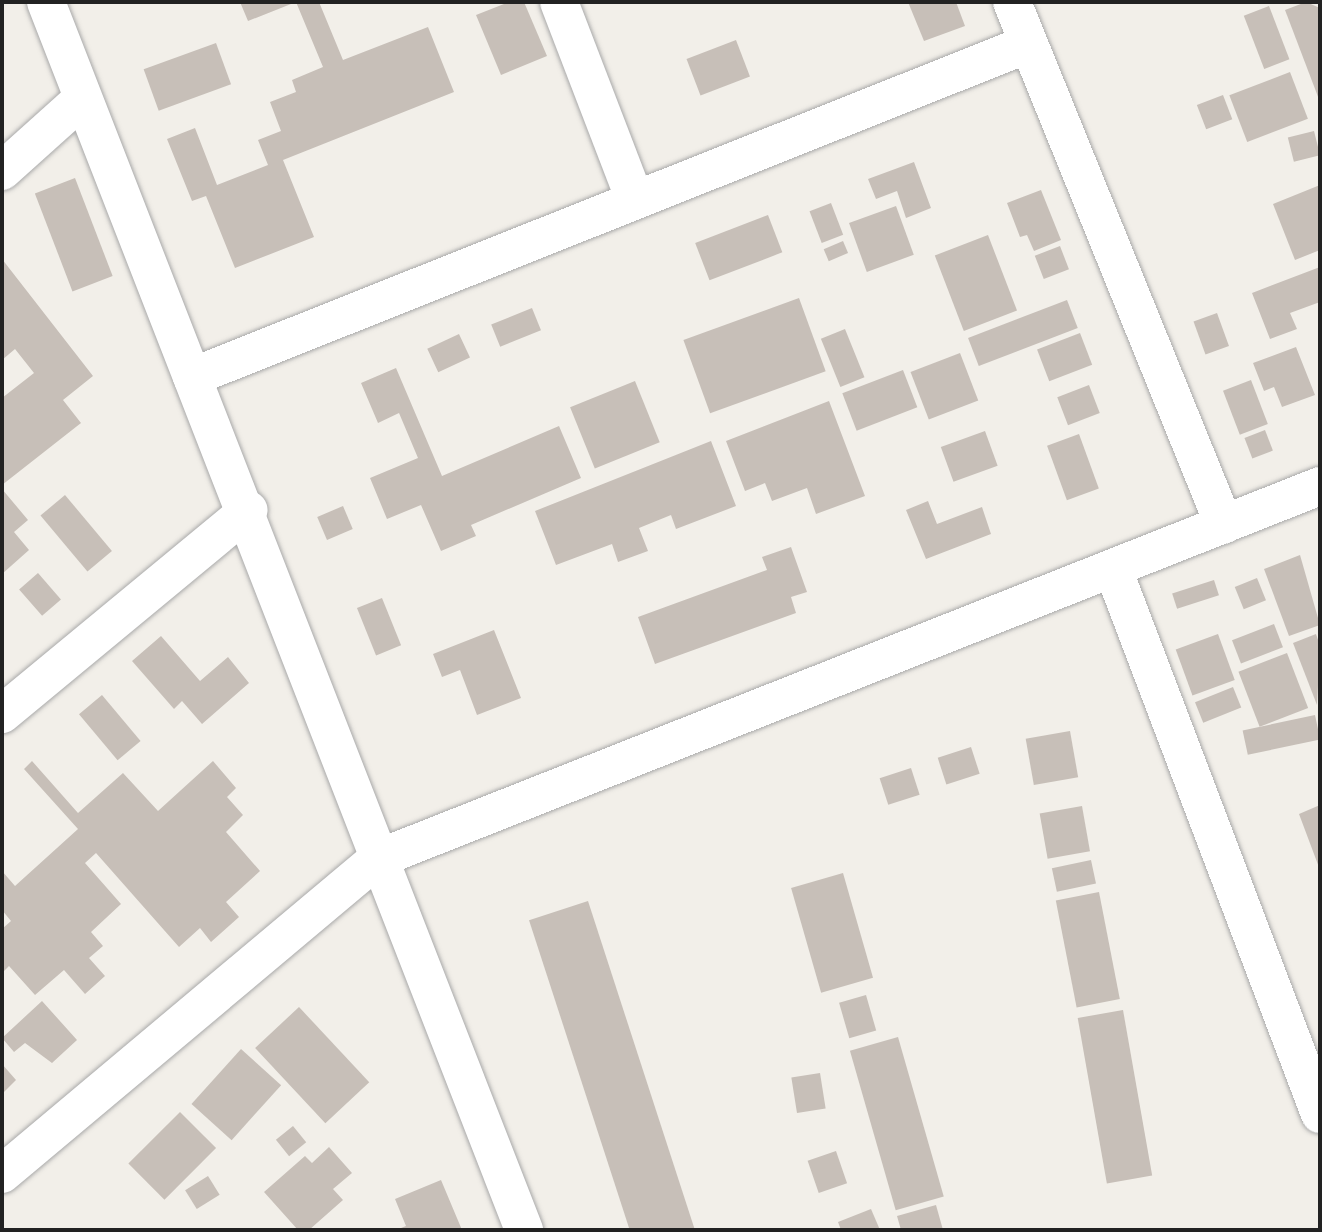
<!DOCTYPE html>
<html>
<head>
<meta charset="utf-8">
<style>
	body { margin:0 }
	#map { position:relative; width:1322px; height:1232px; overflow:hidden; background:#f2efe9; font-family:"Roboto Condensed",sans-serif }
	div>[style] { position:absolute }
	.building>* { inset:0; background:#c7bfb8; transform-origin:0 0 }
	.roads { filter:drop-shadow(0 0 2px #a9a9a9) drop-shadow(0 0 2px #a9a9a9) }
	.minor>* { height:38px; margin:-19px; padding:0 19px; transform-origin:19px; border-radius:19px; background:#fff }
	span { translate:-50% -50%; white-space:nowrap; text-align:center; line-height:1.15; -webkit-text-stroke:5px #fff; paint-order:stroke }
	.frame { position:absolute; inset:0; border:4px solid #222; pointer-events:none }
</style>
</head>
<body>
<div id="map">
	<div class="building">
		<div style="clip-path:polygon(240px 2px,319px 2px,343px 60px,428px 27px,454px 92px,283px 160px,314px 237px,235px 268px,206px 196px,192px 201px,167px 139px,195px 128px,217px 185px,268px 165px,258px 140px,281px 131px,270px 102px,296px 92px,292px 80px,323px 67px,296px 2px,248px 21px)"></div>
		<div style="clip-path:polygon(509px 2px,524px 2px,547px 56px,501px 75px,476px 15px)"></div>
		<div style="clip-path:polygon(908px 2px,956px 2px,965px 26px,924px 41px)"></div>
		<div style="clip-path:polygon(1306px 2px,1320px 8px,1320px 102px,1285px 10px)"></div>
		<div style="left:1269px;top:6px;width:57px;height:27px;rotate:69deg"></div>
		<div style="left:736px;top:40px;width:39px;height:53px;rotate:69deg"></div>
		<div style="left:216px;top:43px;width:44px;height:77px;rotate:70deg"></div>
		<div style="left:1290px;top:72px;width:50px;height:65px;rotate:69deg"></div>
		<div style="left:1223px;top:95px;width:26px;height:28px;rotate:69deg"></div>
		<div style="left:1314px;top:131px;width:25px;height:27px;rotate:76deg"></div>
		<div style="clip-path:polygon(914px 162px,931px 208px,906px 218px,897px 191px,876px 199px,868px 179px)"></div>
		<div style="left:75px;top:178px;width:105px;height:43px;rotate:69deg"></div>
		<div style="clip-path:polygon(1320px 185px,1320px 250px,1295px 260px,1273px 204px)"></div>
		<div style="clip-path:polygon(1041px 190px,1061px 240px,1034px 251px,1027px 235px,1020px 237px,1007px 203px)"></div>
		<div style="left:831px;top:203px;width:34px;height:23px;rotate:69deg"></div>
		<div style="left:896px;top:206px;width:52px;height:50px;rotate:70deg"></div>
		<div style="left:768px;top:215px;width:40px;height:78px;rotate:69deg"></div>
		<div style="left:988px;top:235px;width:81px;height:57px;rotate:69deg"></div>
		<div style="left:843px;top:241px;width:13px;height:21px;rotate:67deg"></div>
		<div style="left:1060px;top:246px;width:25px;height:27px;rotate:69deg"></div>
		<div style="clip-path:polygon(2px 259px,93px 376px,63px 400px,81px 423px,2px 485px,2px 398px,34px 373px,15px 349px,2px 360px)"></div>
		<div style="clip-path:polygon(1320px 267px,1320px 302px,1290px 313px,1297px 329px,1270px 339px,1252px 293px)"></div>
		<div style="left:799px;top:298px;width:78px;height:123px;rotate:70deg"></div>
		<div style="left:1067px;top:300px;width:30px;height:106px;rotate:69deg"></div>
		<div style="left:532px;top:308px;width:24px;height:44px;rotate:68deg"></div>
		<div style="left:1217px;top:313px;width:35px;height:25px;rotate:70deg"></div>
		<div style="left:845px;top:329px;width:52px;height:26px;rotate:68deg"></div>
		<div style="left:1080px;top:333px;width:34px;height:46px;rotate:69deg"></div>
		<div style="left:459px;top:334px;width:26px;height:35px;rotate:65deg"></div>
		<div style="clip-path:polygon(1296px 347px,1315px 395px,1282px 407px,1274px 387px,1264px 391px,1253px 363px)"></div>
		<div style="left:960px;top:353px;width:51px;height:53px;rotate:69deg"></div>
		<div style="clip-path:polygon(396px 368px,442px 476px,559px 426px,581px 478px,471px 525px,476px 536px,441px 551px,421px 505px,387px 519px,370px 478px,418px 458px,399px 413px,378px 423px,361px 383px)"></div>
		<div style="left:903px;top:370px;width:40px;height:65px;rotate:69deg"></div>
		<div style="left:1251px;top:380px;width:47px;height:30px;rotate:69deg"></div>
		<div style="left:635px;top:381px;width:66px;height:70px;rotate:68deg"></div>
		<div style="left:1089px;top:385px;width:30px;height:34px;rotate:69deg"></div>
		<div style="clip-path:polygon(829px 401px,865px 496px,816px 514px,807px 488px,772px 501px,765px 483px,745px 491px,726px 441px)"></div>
		<div style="left:1265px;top:430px;width:22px;height:22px;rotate:69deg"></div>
		<div style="left:985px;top:431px;width:37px;height:47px;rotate:70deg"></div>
		<div style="left:1079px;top:434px;width:58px;height:34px;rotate:70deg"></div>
		<div style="clip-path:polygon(711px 441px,736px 506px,676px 529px,671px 515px,639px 528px,648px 551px,618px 562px,612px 544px,556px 565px,535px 511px)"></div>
		<div style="clip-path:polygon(2px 489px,28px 520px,14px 532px,29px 550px,2px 574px)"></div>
		<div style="left:65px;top:495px;width:73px;height:32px;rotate:50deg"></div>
		<div style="clip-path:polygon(928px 501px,937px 524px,982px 507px,991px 534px,926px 559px,906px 510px)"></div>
		<div style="left:343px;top:506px;width:25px;height:28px;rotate:67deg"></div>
		<div style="clip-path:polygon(791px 547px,807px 592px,791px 597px,796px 613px,655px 664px,638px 617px,767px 570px,762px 557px)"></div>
		<div style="clip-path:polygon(1300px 555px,1320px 625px,1289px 636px,1264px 569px)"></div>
		<div style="left:38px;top:573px;width:35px;height:25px;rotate:49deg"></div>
		<div style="left:1257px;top:578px;width:24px;height:24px;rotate:68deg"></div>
		<div style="left:1214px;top:580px;width:16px;height:44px;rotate:72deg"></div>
		<div style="left:382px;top:598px;width:51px;height:27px;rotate:68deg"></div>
		<div style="left:1274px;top:624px;width:25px;height:45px;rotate:69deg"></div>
		<div style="clip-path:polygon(494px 630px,521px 698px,477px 715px,460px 670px,442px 677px,433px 654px)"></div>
		<div style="left:1218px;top:634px;width:49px;height:45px;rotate:70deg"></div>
		<div style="clip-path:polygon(1316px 634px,1320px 646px,1317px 705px,1293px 643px)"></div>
		<div style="clip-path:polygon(161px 636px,200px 681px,228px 657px,249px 683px,202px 724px,182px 701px,174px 709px,132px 661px)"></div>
		<div style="left:1287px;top:653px;width:59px;height:52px;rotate:69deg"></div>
		<div style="left:1233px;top:687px;width:22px;height:41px;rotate:68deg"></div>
		<div style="left:102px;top:695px;width:60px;height:30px;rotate:50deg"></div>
		<div style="left:1315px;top:715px;width:25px;height:74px;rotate:78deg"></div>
		<div style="left:1070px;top:731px;width:47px;height:45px;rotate:80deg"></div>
		<div style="left:971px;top:747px;width:28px;height:35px;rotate:72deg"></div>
		<div style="clip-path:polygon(32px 761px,78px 813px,123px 773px,158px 811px,213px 761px,236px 788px,227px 797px,243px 815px,226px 832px,260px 871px,226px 902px,239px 917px,211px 942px,200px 928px,179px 947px,96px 853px,85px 863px,121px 904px,91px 932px,103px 946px,89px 958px,105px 976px,85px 994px,64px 970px,35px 995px,9px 966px,2px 973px,2px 929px,11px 921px,2px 910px,2px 871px,15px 886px,78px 829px,24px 769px)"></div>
		<div style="left:911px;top:768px;width:28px;height:33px;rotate:72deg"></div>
		<div style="clip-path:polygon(1320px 805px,1320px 870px,1299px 814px)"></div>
		<div style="left:1082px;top:806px;width:46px;height:43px;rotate:80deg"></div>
		<div style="left:1091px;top:860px;width:24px;height:40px;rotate:78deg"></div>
		<div style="left:843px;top:873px;width:109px;height:54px;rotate:74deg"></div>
		<div style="left:1099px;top:892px;width:109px;height:44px;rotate:79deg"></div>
		<div style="left:588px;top:901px;width:347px;height:62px;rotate:72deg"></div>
		<div style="left:866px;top:995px;width:37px;height:28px;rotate:74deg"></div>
		<div style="clip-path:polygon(42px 1001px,77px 1040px,52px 1063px,25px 1043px,14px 1052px,2px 1038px)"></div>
		<div style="left:299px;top:1007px;width:103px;height:60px;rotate:47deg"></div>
		<div style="left:1123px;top:1010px;width:168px;height:46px;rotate:80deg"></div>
		<div style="left:898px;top:1037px;width:166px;height:50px;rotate:74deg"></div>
		<div style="left:241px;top:1049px;width:54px;height:74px;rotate:42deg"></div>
		<div style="clip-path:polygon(2px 1064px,16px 1080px,2px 1094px)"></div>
		<div style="left:820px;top:1073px;width:36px;height:29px;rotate:81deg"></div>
		<div style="left:180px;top:1112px;width:51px;height:73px;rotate:45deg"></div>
		<div style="left:293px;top:1126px;width:21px;height:22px;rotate:51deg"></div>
		<div style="clip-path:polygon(329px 1147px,352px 1173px,333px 1189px,343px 1200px,309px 1230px,298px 1230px,264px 1192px,305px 1156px,312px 1163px)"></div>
		<div style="left:836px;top:1151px;width:34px;height:30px;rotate:71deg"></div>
		<div style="left:208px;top:1176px;width:22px;height:27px;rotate:58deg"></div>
		<div style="clip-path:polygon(441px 1180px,462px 1230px,396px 1230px,406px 1226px,395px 1199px)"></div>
		<div style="clip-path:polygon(936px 1205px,943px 1230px,901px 1230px,897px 1216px)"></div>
		<div style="clip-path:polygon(871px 1209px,880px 1230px,841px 1230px,838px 1222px)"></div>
	</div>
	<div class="roads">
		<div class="minor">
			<div style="left:46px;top:2px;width:1318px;rotate:68.73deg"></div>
			<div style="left:559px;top:2px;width:209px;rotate:69deg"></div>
			<div style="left:1012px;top:2px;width:564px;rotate:67.93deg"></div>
			<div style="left:2px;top:171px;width:108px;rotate:-42deg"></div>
			<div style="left:192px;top:377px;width:900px;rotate:-21.72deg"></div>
			<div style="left:1113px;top:569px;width:583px;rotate:69.2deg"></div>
			<div style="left:2px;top:714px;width:320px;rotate:-39.6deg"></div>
			<div style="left:2px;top:1174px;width:490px;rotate:-40deg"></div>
			<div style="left:377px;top:859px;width:1014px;rotate:-21.58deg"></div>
		</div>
	</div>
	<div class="frame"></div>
</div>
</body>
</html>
